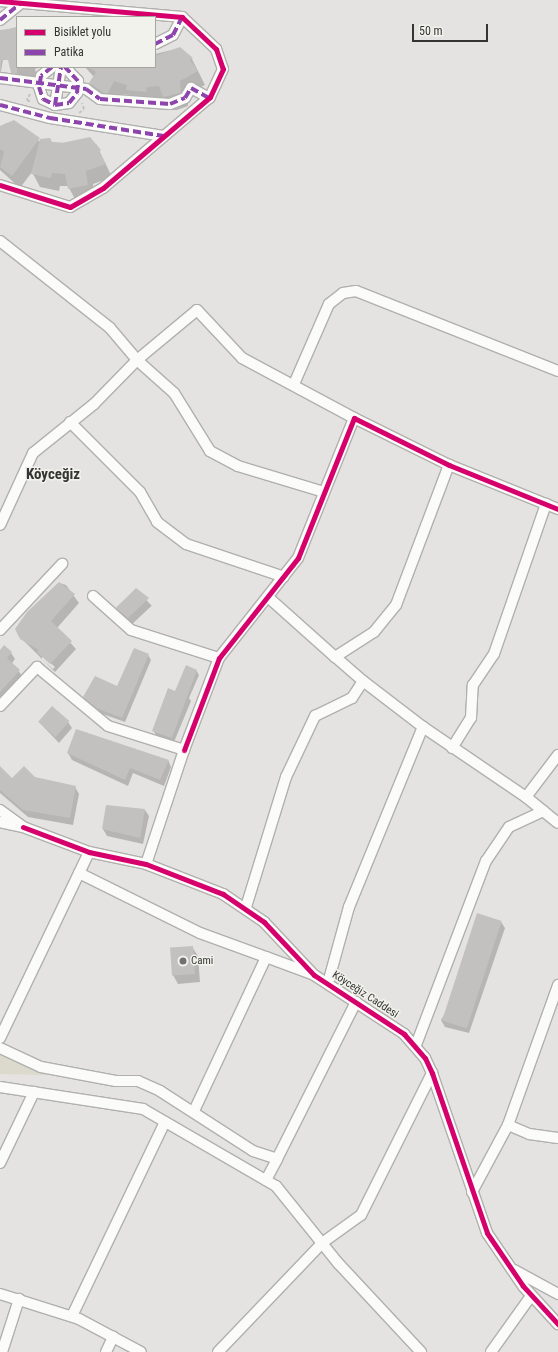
<!DOCTYPE html>
<meta charset="utf-8">
<style>
body{margin:0}
#map{position:relative;width:558px;height:1352px;overflow:hidden;background:#e4e3e1;font-family:"Roboto Condensed",sans-serif}
div>[style]{position:absolute}
[style*='--x']{left:calc(var(--x)*1px);top:calc(var(--y)*1px);width:calc(var(--w)*1px);rotate:calc(var(--a)*1deg)}
.green>*{inset:0;background:#dcdacc}
.shadow>*{inset:0;background:#0003;transform-origin:0 0}
.building>*{inset:0;background:#c2c1bf;transform-origin:0 0}
.path>*{height:2px;margin-top:-1px;transform-origin:0;background:repeating-linear-gradient(90deg,#c2c2c1 0 3px,transparent 0 5px)}
.roads{filter:drop-shadow(1px 0 #b0b0ae) drop-shadow(-1px 0 #b0b0ae) drop-shadow(0 1px #b0b0ae) drop-shadow(0 -1px #b0b0ae)}
.minor>*{height:10px;margin:-5px;padding:0 5px;transform-origin:5px;border-radius:5px;background:#fbfbfa}
.quiet>*{height:4px;margin-top:-2px;transform-origin:0;background:repeating-linear-gradient(90deg,#8e44ad 0 8px,transparent 0 12px)}
.cycleway>*{height:5px;margin:-2.5px;padding:0 2.5px;transform-origin:2.5px;border-radius:2.5px;background:#d6006c}
.dots>*{width:11px;height:11px;translate:-50% -50%;box-sizing:border-box;border:2px solid #f2f2ed;border-radius:50%}
span{translate:-50% -50%;white-space:nowrap;text-align:center;line-height:1.15;-webkit-text-stroke:3px #f2f2ed;paint-order:stroke}
.poi-label{font-size:11px;color:#343432}
.left{translate:0 -50%;text-align:left}
.street-label{font-size:11px;color:#343432}
.district-label{font-size:15px;color:#343432;font-weight:700}
.legend{position:absolute;left:16px;top:16px;width:140px;height:52px;box-sizing:border-box;background:#f2f2ed;border:1px solid #a6a6a2;margin:0;padding:5px 7px;list-style:none;font-size:12px;color:#343432}
.legend li{display:flex;align-items:center;gap:8px;height:20px}
.legend b{width:20px;border:1px solid #a6a6a2}
.scale{position:absolute;left:412px;top:24px;width:76px;height:18px;box-sizing:border-box;border:2px solid #343432;border-top:0;padding-left:5px;font-size:12px;line-height:14px;white-space:nowrap;color:#343432;-webkit-text-stroke:3px #f2f2ed;paint-order:stroke}
</style>
<div id="map">
<div class="green">
<div style="clip-path:polygon(0 1052px,48px 1075px,0 1074px)"></div>
</div>
<div class="shadow">
<div style="clip-path:polygon(17px 27px,17px 67px,41px 67px,35px 69px,39px 83px,20px 86px,5px 47px,0 78px,1px 31px)"></div>
<div style="clip-path:polygon(180px 48px,192px 59px,205px 85px,187px 94px,188px 106px,177px 110px,171px 110px,165px 99px,122px 94px,115px 106px,98px 97px,90px 83px,94px 77px,85px 67px,155px 67px,155px 54px)"></div>
<div style="clip-path:polygon(6px 123px,41px 142px,96px 144px,112px 177px,93px 184px,95px 198px,76px 201px,68px 186px,60px 186px,59px 191px,40px 187px,32px 172px,20px 188px,0 170px,0 128px)"></div>
<div style="clip-path:polygon(evenodd,59px 583px,66px 585px,79px 603px,57px 628px,76px 649px,55px 672px,21px 638px,59px 583px,42px 656px,55px 667px,53px 669px,42px 659px,42px 656px)"></div>
<div style="left:136px;top:589px;width:23px;height:27px;rotate:47deg"></div>
<div style="clip-path:polygon(0 652px,11px 653px,15px 659px,12px 663px,23px 677px,0 704px)"></div>
<div style="clip-path:polygon(148px 655px,151px 660px,125px 722px,100px 713px,87px 702px,84px 697px,118px 687px)"></div>
<div style="clip-path:polygon(196px 670px,199px 675px,189px 698px,191px 701px,174px 742px,156px 735px,153px 730px,176px 692px)"></div>
<div style="clip-path:polygon(39px 722px,68px 722px,72px 728px,59px 743px)"></div>
<div style="clip-path:polygon(68px 753px,168px 760px,171px 767px,164px 786px,133px 773px,128px 786px,72px 760px)"></div>
<div style="clip-path:polygon(0 768px,12px 779px,34px 778px,75px 787px,79px 794px,73px 825px,28px 817px,0 793px)"></div>
<div style="clip-path:polygon(145px 810px,149px 816px,143px 844px,107px 836px,103px 829px)"></div>
<div style="clip-path:polygon(501px 922px,505px 928px,469px 1033px,445px 1027px,441px 1020px)"></div>
<div style="clip-path:polygon(192px 947px,198px 956px,200px 982px,178px 984px,173px 975px)"></div>
</div>
<div class="building">
<div style="clip-path:polygon(17px 28px,17px 74px,11px 73px,8px 60px,0 60px,0 30px)"></div>
<div style="clip-path:polygon(180px 47px,193px 58px,190px 60px,198px 71px,180px 81px,181px 93px,163px 97px,159px 86px,147px 87px,146px 92px,126px 90px,127px 85px,114px 81px,108px 93px,104px 93px,89px 83px,96px 72px,89px 67px,155px 67px,155px 56px)"></div>
<div style="clip-path:polygon(14px 120px,40px 138px,12px 176px,0 167px,4px 152px,0 149px,0 126px)"></div>
<div style="clip-path:polygon(90px 137px,101px 150px,99px 152px,106px 164px,86px 171px,88px 185px,68px 189px,65px 174px,52px 173px,51px 178px,31px 174px,40px 139px,50px 138px,52px 142px,62px 143px)"></div>
<div style="clip-path:polygon(59px 582px,75px 594px,51px 621px,72px 641px,50px 664px,37px 652px,39px 650px,20px 639px,15px 629px,27px 612px)"></div>
<div style="clip-path:polygon(136px 588px,149px 598px,128px 618px,116px 608px)"></div>
<div style="clip-path:polygon(4px 645px,12px 652px,7px 658px,20px 670px,0 692px,0 650px)"></div>
<div style="clip-path:polygon(134px 648px,149px 654px,122px 718px,96px 708px,83px 697px,95px 676px,117px 686px)"></div>
<div style="clip-path:polygon(186px 665px,197px 670px,172px 738px,152px 731px,168px 688px,175px 691px)"></div>
<div style="left:52px;top:706px;width:23px;height:21px;rotate:41deg"></div>
<div style="clip-path:polygon(76px 729px,169px 760px,160px 780px,130px 768px,125px 780px,67px 753px)"></div>
<div style="clip-path:polygon(0 766px,12px 778px,24px 766px,35px 777px,76px 786px,70px 818px,23px 810px,0 790px)"></div>
<div style="clip-path:polygon(106px 805px,145px 809px,140px 838px,102px 829px)"></div>
<div style="left:477px;top:913px;width:26px;height:113px;rotate:18deg"></div>
<div style="left:193px;top:946px;width:28px;height:23px;rotate:86deg"></div>
</div>
<div class="path">
<div style="--x:30;--y:94;--w:7;--a:117"></div>
<div style="--x:27;--y:100;--w:4;--a:27"></div>
<div style="--x:79;--y:113;--w:6;--a:-39"></div>
<div style="--x:84;--y:109;--w:6;--a:-108"></div>
</div>
<div class="roads">
<div class="minor">
<div style="--x:0;--y:1;--w:183;--a:5"></div>
<div style="--x:182;--y:17;--w:47;--a:43.3"></div>
<div style="--x:216;--y:49;--w:21;--a:71"></div>
<div style="--x:223;--y:69;--w:31;--a:115"></div>
<div style="--x:210;--y:97;--w:140;--a:139.6"></div>
<div style="--x:103;--y:188;--w:38;--a:150"></div>
<div style="--x:70;--y:207;--w:73;--a:-162.6"></div>
<div style="--x:0;--y:20;--w:27;--a:-39"></div>
<div style="--x:155;--y:44;--w:20;--a:-27"></div>
<div style="--x:173;--y:35;--w:20;--a:-63"></div>
<div style="--x:52;--y:67;--w:14;--a:141"></div>
<div style="--x:41;--y:76;--w:11;--a:100"></div>
<div style="--x:39;--y:87;--w:13;--a:72"></div>
<div style="--x:43;--y:99;--w:13;--a:27"></div>
<div style="--x:55;--y:105;--w:14;--a:-8"></div>
<div style="--x:69;--y:103;--w:13;--a:-51"></div>
<div style="--x:77;--y:93;--w:12;--a:-85"></div>
<div style="--x:78;--y:81;--w:19;--a:-133"></div>
<div style="--x:0;--y:78;--w:87;--a:7.3"></div>
<div style="--x:86;--y:89;--w:17;--a:36"></div>
<div style="--x:100;--y:99;--w:70;--a:4.1"></div>
<div style="--x:170;--y:104;--w:16;--a:-22"></div>
<div style="--x:185;--y:98;--w:12;--a:-59"></div>
<div style="--x:191;--y:88;--w:21;--a:29"></div>
<div style="--x:0;--y:105;--w:52;--a:14.6"></div>
<div style="--x:50;--y:118;--w:115;--a:9"></div>
<div style="--x:55;--y:105;--w:38;--a:-81"></div>
<div style="--x:0;--y:241;--w:140;--a:38.3"></div>
<div style="--x:110;--y:328;--w:42;--a:49.8"></div>
<div style="--x:137;--y:360;--w:62;--a:134.3"></div>
<div style="--x:94;--y:404;--w:78;--a:141.2"></div>
<div style="--x:33;--y:453;--w:79;--a:114.6"></div>
<div style="--x:294;--y:384;--w:87;--a:-66.4"></div>
<div style="--x:329;--y:304;--w:18;--a:-38"></div>
<div style="--x:343;--y:293;--w:13;--a:-9"></div>
<div style="--x:356;--y:291;--w:217;--a:21.6"></div>
<div style="--x:70;--y:422;--w:99;--a:45"></div>
<div style="--x:140;--y:492;--w:34;--a:60"></div>
<div style="--x:157;--y:522;--w:36;--a:37"></div>
<div style="--x:186;--y:544;--w:103;--a:18.6"></div>
<div style="--x:324;--y:492;--w:90;--a:-163.2"></div>
<div style="--x:238;--y:466;--w:32;--a:-152"></div>
<div style="--x:210;--y:451;--w:68;--a:-121.8"></div>
<div style="--x:174;--y:393;--w:50;--a:-138.3"></div>
<div style="--x:137;--y:360;--w:78;--a:-39.8"></div>
<div style="--x:197;--y:310;--w:66;--a:46.8"></div>
<div style="--x:242;--y:358;--w:127;--a:28.2"></div>
<div style="--x:93;--y:596;--w:51;--a:41.8"></div>
<div style="--x:131;--y:630;--w:92;--a:17.7"></div>
<div style="--x:269;--y:598;--w:89;--a:41.8"></div>
<div style="--x:335;--y:657;--w:46;--a:-32.7"></div>
<div style="--x:374;--y:632;--w:35;--a:-51"></div>
<div style="--x:396;--y:605;--w:150;--a:-69.3"></div>
<div style="--x:0;--y:630;--w:91;--a:-46.8"></div>
<div style="--x:0;--y:706;--w:54;--a:-46.5"></div>
<div style="--x:37;--y:667;--w:92;--a:39.7"></div>
<div style="--x:108;--y:726;--w:80;--a:17.5"></div>
<div style="--x:184;--y:750;--w:120;--a:108.4"></div>
<div style="--x:423;--y:727;--w:125;--a:34.2"></div>
<div style="--x:526;--y:797;--w:53;--a:-52.7"></div>
<div style="--x:452;--y:748;--w:36;--a:-58"></div>
<div style="--x:471;--y:718;--w:33;--a:-87"></div>
<div style="--x:473;--y:685;--w:37;--a:-56"></div>
<div style="--x:494;--y:654;--w:159;--a:-70.9"></div>
<div style="--x:184;--y:750;--w:98;--a:-69.2"></div>
<div style="--x:219;--y:658;--w:127;--a:-51.7"></div>
<div style="--x:298;--y:558;--w:151;--a:-68.2"></div>
<div style="--x:354;--y:418;--w:106;--a:26.3"></div>
<div style="--x:449;--y:465;--w:118;--a:22"></div>
<div style="--x:526;--y:797;--w:41;--a:39.1"></div>
<div style="--x:0;--y:810;--w:29;--a:36"></div>
<div style="--x:23;--y:827;--w:24;--a:-168"></div>
<div style="--x:23;--y:827;--w:71;--a:20.7"></div>
<div style="--x:89;--y:852;--w:58;--a:11.9"></div>
<div style="--x:146;--y:864;--w:83;--a:21.3"></div>
<div style="--x:223;--y:894;--w:50;--a:34.3"></div>
<div style="--x:264;--y:922;--w:73;--a:46.7"></div>
<div style="--x:314;--y:975;--w:108;--a:33.2"></div>
<div style="--x:404;--y:1034;--w:32;--a:49"></div>
<div style="--x:425;--y:1058;--w:17;--a:65"></div>
<div style="--x:432;--y:1073;--w:169;--a:71"></div>
<div style="--x:487;--y:1233;--w:64;--a:55.8"></div>
<div style="--x:523;--y:1286;--w:52;--a:47.4"></div>
<div style="--x:79;--y:873;--w:135;--a:26.4"></div>
<div style="--x:200;--y:933;--w:70;--a:20"></div>
<div style="--x:246;--y:907;--w:136;--a:-72.9"></div>
<div style="--x:286;--y:777;--w:68;--a:-64.6"></div>
<div style="--x:315;--y:716;--w:41;--a:-25.9"></div>
<div style="--x:352;--y:698;--w:20;--a:-57"></div>
<div style="--x:363;--y:681;--w:37;--a:-139"></div>
<div style="--x:328;--y:983;--w:79;--a:-74.6"></div>
<div style="--x:349;--y:907;--w:195;--a:-67.7"></div>
<div style="--x:423;--y:727;--w:76;--a:-142.5"></div>
<div style="--x:0;--y:1038;--w:206;--a:-64.4"></div>
<div style="--x:416;--y:1045;--w:197;--a:-69.2"></div>
<div style="--x:486;--y:861;--w:41;--a:-55.9"></div>
<div style="--x:509;--y:827;--w:38;--a:-25"></div>
<div style="--x:0;--y:1048;--w:45;--a:24.9"></div>
<div style="--x:41;--y:1067;--w:76;--a:10.6"></div>
<div style="--x:116;--y:1081;--w:22;--a:0"></div>
<div style="--x:138;--y:1081;--w:24;--a:24"></div>
<div style="--x:160;--y:1091;--w:111;--a:32.8"></div>
<div style="--x:253;--y:1151;--w:25;--a:18"></div>
<div style="--x:277;--y:1159;--w:176;--a:-63.3"></div>
<div style="--x:0;--y:1087;--w:145;--a:8.7"></div>
<div style="--x:143;--y:1109;--w:154;--a:30.1"></div>
<div style="--x:276;--y:1186;--w:99;--a:51.2"></div>
<div style="--x:338;--y:1263;--w:122;--a:47"></div>
<div style="--x:194;--y:1111;--w:170;--a:-64.9"></div>
<div style="--x:266;--y:957;--w:49;--a:20.3"></div>
<div style="--x:508;--y:1125;--w:23;--a:23"></div>
<div style="--x:529;--y:1134;--w:29;--a:8"></div>
<div style="--x:0;--y:1163;--w:79;--a:-64.4"></div>
<div style="--x:266;--y:1180;--w:24;--a:-62"></div>
<div style="--x:472;--y:1192;--w:76;--a:-61.8"></div>
<div style="--x:508;--y:1125;--w:149;--a:-70.3"></div>
<div style="--x:514;--y:1270;--w:50;--a:28.6"></div>
<div style="--x:0;--y:1294;--w:83;--a:17.6"></div>
<div style="--x:79;--y:1319;--w:70;--a:28"></div>
<div style="--x:72;--y:1316;--w:215;--a:-64.4"></div>
<div style="--x:2;--y:1352;--w:56;--a:-72.2"></div>
<div style="--x:106;--y:1352;--w:17;--a:-65"></div>
<div style="--x:218;--y:1352;--w:151;--a:-46.3"></div>
<div style="--x:322;--y:1243;--w:48;--a:-35.7"></div>
<div style="--x:361;--y:1215;--w:159;--a:-63.4"></div>
<div style="--x:491;--y:1352;--w:69;--a:-54.5"></div>
</div>
</div>
<div class="quiet">
<div style="--x:0;--y:20;--w:27;--a:-39"></div>
<div style="--x:155;--y:44;--w:20;--a:-27"></div>
<div style="--x:173;--y:35;--w:20;--a:-63"></div>
<div style="--x:52;--y:67;--w:14;--a:141"></div>
<div style="--x:41;--y:76;--w:11;--a:100"></div>
<div style="--x:39;--y:87;--w:13;--a:72"></div>
<div style="--x:43;--y:99;--w:13;--a:27"></div>
<div style="--x:55;--y:105;--w:14;--a:-8"></div>
<div style="--x:69;--y:103;--w:13;--a:-51"></div>
<div style="--x:77;--y:93;--w:12;--a:-85"></div>
<div style="--x:78;--y:81;--w:19;--a:-133"></div>
<div style="--x:0;--y:78;--w:87;--a:7.3"></div>
<div style="--x:86;--y:89;--w:17;--a:36"></div>
<div style="--x:100;--y:99;--w:70;--a:4.1"></div>
<div style="--x:170;--y:104;--w:16;--a:-22"></div>
<div style="--x:185;--y:98;--w:12;--a:-59"></div>
<div style="--x:191;--y:88;--w:21;--a:29"></div>
<div style="--x:0;--y:105;--w:52;--a:14.6"></div>
<div style="--x:50;--y:118;--w:115;--a:9"></div>
<div style="--x:55;--y:105;--w:38;--a:-81"></div>
</div>
<div class="cycleway">
<div style="--x:0;--y:1;--w:183;--a:5"></div>
<div style="--x:182;--y:17;--w:47;--a:43.3"></div>
<div style="--x:216;--y:49;--w:21;--a:71"></div>
<div style="--x:223;--y:69;--w:31;--a:115"></div>
<div style="--x:210;--y:97;--w:140;--a:139.6"></div>
<div style="--x:103;--y:188;--w:38;--a:150"></div>
<div style="--x:70;--y:207;--w:73;--a:-162.6"></div>
<div style="--x:184;--y:750;--w:98;--a:-69.2"></div>
<div style="--x:219;--y:658;--w:127;--a:-51.7"></div>
<div style="--x:298;--y:558;--w:151;--a:-68.2"></div>
<div style="--x:354;--y:418;--w:106;--a:26.3"></div>
<div style="--x:449;--y:465;--w:118;--a:22"></div>
<div style="--x:23;--y:827;--w:71;--a:20.7"></div>
<div style="--x:89;--y:852;--w:58;--a:11.9"></div>
<div style="--x:146;--y:864;--w:83;--a:21.3"></div>
<div style="--x:223;--y:894;--w:50;--a:34.3"></div>
<div style="--x:264;--y:922;--w:73;--a:46.7"></div>
<div style="--x:314;--y:975;--w:108;--a:33.2"></div>
<div style="--x:404;--y:1034;--w:32;--a:49"></div>
<div style="--x:425;--y:1058;--w:17;--a:65"></div>
<div style="--x:432;--y:1073;--w:169;--a:71"></div>
<div style="--x:487;--y:1233;--w:64;--a:55.8"></div>
<div style="--x:523;--y:1286;--w:52;--a:47.4"></div>
</div>
<div class="dots">
<div style="left:183px;top:961px;background:#72716f"></div>
</div>
<div class="poi-label">
<span class="left" style="left:191px;top:961px">Cami</span>
</div>
<div class="street-label">
<span style="left:365px;top:995px;rotate:33deg">Köyceğiz Caddesi</span>
</div>
<div class="district-label">
<span style="left:53px;top:475px">Köyceğiz</span>
</div>
<ul class="legend">
<li><b style="height:5px;background:#d6006c"></b>Bisiklet yolu</li>
<li><b style="height:5px;background:#8e44ad"></b>Patika</li>
</ul>
<div class="scale">50 m</div>
</div>
